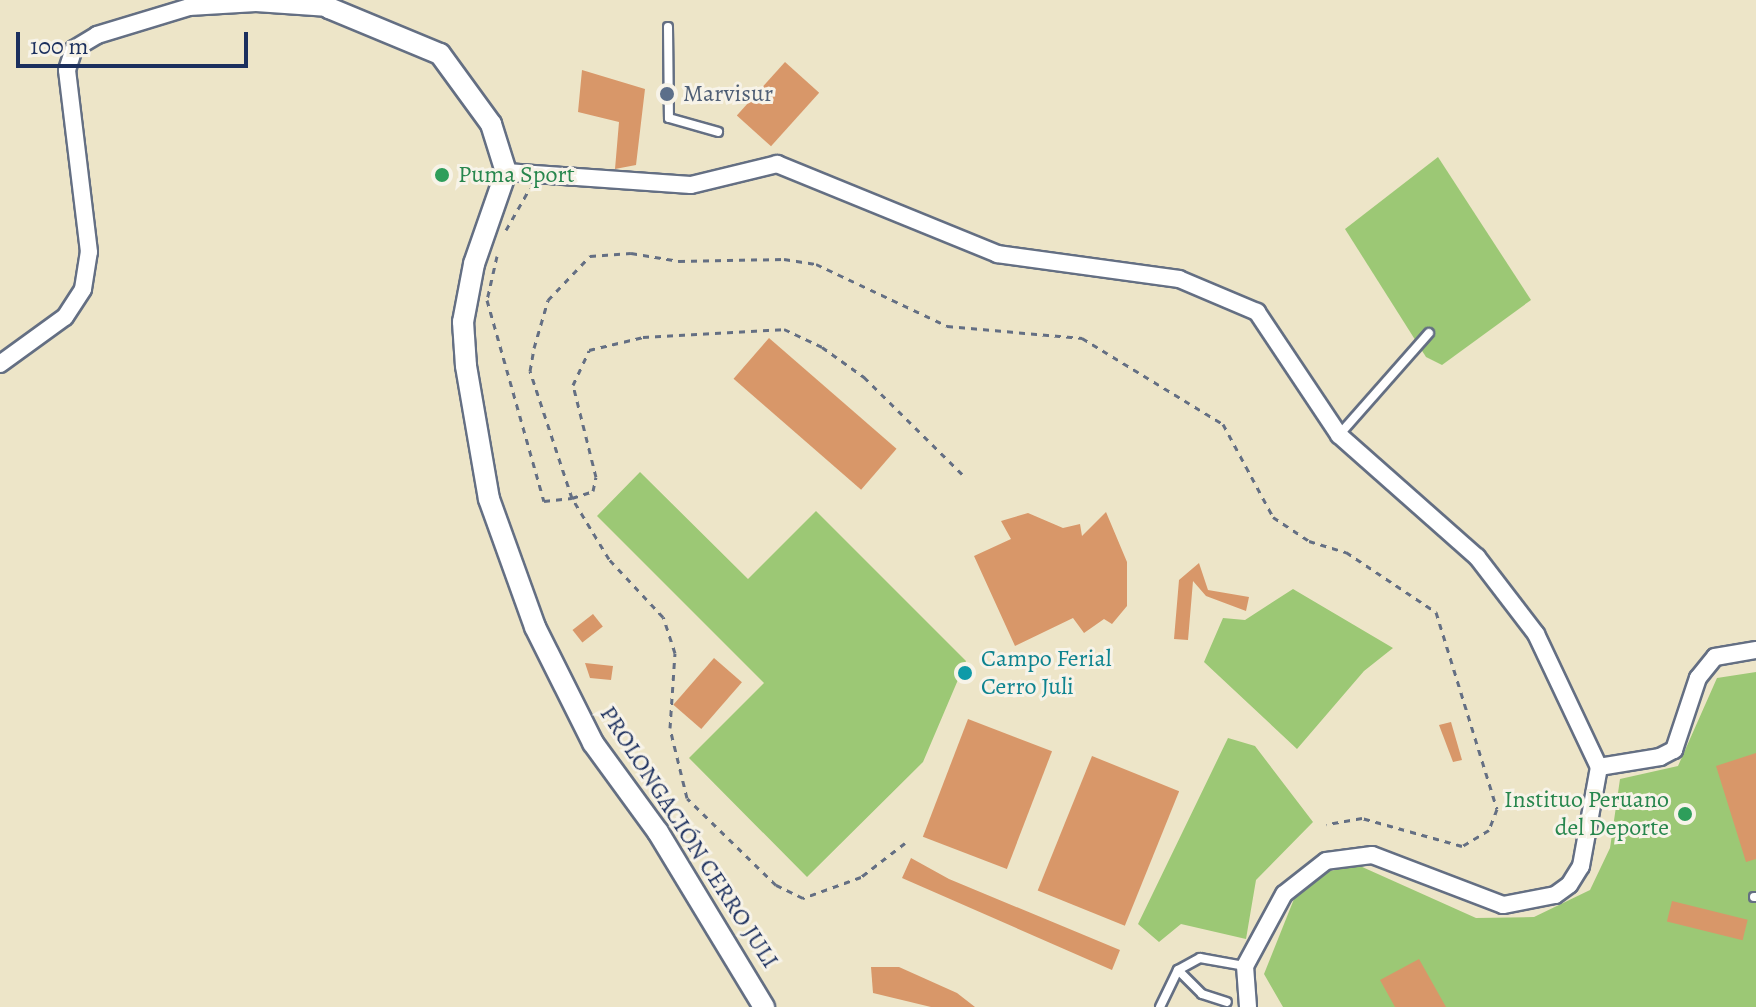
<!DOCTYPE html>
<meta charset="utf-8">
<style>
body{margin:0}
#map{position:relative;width:1756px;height:1007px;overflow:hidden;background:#ede5c8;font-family:Alegreya,serif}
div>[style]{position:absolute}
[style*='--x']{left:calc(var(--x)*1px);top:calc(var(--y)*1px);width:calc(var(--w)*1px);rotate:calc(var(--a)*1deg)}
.green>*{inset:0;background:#9cc875}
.building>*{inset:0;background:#d89769;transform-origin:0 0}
.path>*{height:3px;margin-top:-1.5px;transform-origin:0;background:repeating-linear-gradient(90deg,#646f83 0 6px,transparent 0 12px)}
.roads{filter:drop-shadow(2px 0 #646f83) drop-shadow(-2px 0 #646f83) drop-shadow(0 2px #646f83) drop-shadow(0 -2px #646f83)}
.service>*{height:8px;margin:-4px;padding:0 4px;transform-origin:4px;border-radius:4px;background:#fff}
.minor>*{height:16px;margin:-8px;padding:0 8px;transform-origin:8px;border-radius:8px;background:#fff}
.tertiary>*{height:20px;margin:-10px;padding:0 10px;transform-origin:10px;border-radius:10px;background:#fff}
.dots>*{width:22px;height:22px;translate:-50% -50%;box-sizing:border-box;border:4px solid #f7f3e8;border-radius:50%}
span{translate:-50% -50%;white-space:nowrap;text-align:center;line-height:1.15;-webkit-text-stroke:6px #f7f3e8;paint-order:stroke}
.service-label{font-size:24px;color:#4e5e75}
.left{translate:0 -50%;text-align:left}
.leisure-label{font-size:24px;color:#27864d}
.right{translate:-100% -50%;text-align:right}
.culture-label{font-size:24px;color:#0d838f}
.street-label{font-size:24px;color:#1b2f5e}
.scale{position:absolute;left:16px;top:32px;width:232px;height:36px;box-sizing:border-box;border:4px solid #1b2f5e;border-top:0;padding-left:10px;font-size:24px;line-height:28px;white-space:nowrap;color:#1b2f5e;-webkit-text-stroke:6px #f7f3e8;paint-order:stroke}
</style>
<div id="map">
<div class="green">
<div style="clip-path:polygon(1438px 157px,1531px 300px,1442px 365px,1426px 357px,1345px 229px)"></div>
<div style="clip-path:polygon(640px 472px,748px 579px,816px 511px,966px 661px,923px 762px,807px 877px,689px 758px,764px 683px,597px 516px)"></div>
<div style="clip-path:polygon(1293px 589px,1393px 648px,1364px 671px,1297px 749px,1204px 662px,1223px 618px,1245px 620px)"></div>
<div style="clip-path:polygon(1756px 672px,1756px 1007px,1283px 1007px,1264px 974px,1296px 894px,1323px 872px,1360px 866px,1476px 918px,1534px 917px,1590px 890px,1610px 848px,1620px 779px,1678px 766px,1717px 678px)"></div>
<div style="clip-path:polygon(1228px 738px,1255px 746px,1313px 822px,1256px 880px,1246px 939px,1181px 924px,1159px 942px,1138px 924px)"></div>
</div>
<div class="building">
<div style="left:785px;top:62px;width:46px;height:72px;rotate:42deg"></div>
<div style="clip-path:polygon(582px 70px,645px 89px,636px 165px,615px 169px,619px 122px,578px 112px)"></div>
<div style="left:769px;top:338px;width:169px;height:54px;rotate:41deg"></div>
<div style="clip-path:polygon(1106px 512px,1127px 562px,1127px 606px,1112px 624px,1104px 619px,1084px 633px,1073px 618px,1015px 646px,974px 556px,1011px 539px,1001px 521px,1028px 513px,1063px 528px,1080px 524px,1082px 536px)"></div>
<div style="clip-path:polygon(1199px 563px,1208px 590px,1249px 597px,1246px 611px,1206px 596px,1193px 581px,1188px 640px,1174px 639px,1179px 580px)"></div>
<div style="left:593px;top:614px;width:16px;height:26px;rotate:52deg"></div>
<div style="left:714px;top:658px;width:37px;height:62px;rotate:41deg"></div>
<div style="clip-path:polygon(585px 663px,613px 666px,611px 680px,590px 678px)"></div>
<div style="left:968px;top:719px;width:90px;height:126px;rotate:21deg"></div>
<div style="clip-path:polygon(1451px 722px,1462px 760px,1453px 762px,1439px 725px)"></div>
<div style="clip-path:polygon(1756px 753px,1756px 859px,1746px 862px,1716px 766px)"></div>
<div style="left:1092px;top:756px;width:94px;height:145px;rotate:22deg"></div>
<div style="clip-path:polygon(911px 858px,949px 879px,1120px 950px,1112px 970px,902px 878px)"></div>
<div style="left:1672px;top:901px;width:78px;height:21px;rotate:14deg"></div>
<div style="clip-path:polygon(1419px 959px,1446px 1007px,1395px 1007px,1380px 980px)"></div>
<div style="clip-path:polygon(871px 967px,899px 967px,957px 993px,975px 1007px,931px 1007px,873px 993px)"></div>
</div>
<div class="path">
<div style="--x:506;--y:230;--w:48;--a:-60.3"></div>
<div style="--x:497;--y:256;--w:45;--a:102.8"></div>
<div style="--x:487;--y:300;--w:209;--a:74.2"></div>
<div style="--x:544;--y:501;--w:28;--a:-6"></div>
<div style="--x:572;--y:498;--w:134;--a:-108.3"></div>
<div style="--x:530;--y:371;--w:23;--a:-80"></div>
<div style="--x:534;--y:348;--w:50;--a:-73.7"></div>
<div style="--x:548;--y:300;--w:61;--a:-46.3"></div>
<div style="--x:590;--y:256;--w:41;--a:-4.2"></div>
<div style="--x:631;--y:253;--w:49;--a:9.5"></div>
<div style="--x:679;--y:261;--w:105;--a:-1.1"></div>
<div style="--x:784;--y:259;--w:32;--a:9"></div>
<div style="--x:816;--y:264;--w:145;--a:25.3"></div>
<div style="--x:947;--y:326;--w:136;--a:5.1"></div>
<div style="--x:1082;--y:338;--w:165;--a:31.4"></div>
<div style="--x:1223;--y:424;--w:106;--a:61.7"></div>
<div style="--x:1273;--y:517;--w:43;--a:33.7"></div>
<div style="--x:1309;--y:541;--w:39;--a:17"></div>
<div style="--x:1346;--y:552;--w:108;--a:33.7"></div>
<div style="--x:1436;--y:612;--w:206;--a:72.8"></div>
<div style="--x:1497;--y:809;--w:22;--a:111"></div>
<div style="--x:1489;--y:830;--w:31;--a:149"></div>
<div style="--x:1462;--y:846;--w:104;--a:-164.4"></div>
<div style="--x:1362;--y:818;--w:36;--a:170"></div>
<div style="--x:905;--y:843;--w:56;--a:142.3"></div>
<div style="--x:861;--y:877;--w:62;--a:160.1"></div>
<div style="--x:803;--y:898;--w:30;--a:-154"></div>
<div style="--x:776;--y:885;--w:124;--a:-135.7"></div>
<div style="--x:687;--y:798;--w:72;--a:-103.7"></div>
<div style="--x:670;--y:728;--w:75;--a:-86.2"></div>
<div style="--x:675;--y:653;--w:38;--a:-108"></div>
<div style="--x:663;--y:617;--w:79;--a:-133"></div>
<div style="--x:609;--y:559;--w:71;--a:-121.2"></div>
<div style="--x:572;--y:498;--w:22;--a:-18"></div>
<div style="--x:593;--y:491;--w:14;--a:-78"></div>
<div style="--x:596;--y:477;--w:95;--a:-104"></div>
<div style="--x:573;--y:385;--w:38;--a:-65"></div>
<div style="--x:589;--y:350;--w:56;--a:-13.5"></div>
<div style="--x:643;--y:337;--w:141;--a:-3.2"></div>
<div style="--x:784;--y:329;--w:42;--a:25.3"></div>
<div style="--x:822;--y:347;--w:52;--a:35.5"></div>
<div style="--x:864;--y:377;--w:142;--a:44.7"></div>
</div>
<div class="roads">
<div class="service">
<div style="--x:668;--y:27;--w:91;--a:89.4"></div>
<div style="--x:669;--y:118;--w:51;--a:15.9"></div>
<div style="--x:1339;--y:435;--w:136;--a:-48.6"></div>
<div style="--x:1754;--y:897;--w:2;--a:0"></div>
<div style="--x:1178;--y:970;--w:34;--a:45"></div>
<div style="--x:1202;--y:994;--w:26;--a:18"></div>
<div style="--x:1160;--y:1007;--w:41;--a:-64.1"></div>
<div style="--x:1178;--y:970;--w:25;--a:-29"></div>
<div style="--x:1200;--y:958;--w:46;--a:10.1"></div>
</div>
<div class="minor">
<div style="--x:506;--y:172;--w:185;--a:4"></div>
<div style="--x:691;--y:185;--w:89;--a:-13.7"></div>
<div style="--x:777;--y:164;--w:238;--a:22.2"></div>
<div style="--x:997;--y:254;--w:184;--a:7.8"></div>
<div style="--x:1179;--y:279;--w:85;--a:22.9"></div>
<div style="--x:1257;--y:312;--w:148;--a:56.3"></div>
<div style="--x:1339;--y:435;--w:184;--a:41.5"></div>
<div style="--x:1477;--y:557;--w:97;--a:52.5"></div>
<div style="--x:1536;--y:634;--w:147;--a:64.7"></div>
<div style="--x:1599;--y:767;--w:101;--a:100.3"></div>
<div style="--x:1581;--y:866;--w:22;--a:122"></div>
<div style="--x:1569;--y:885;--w:17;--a:144"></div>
<div style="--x:1555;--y:895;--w:53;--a:169.1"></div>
<div style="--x:1503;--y:905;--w:140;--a:-159.1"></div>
<div style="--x:1372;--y:855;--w:46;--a:172.6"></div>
<div style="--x:1326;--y:861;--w:53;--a:141.8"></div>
<div style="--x:1284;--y:894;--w:82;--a:118.4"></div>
<div style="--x:1245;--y:966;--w:41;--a:85.8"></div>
<div style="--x:0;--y:364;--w:80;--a:-35.9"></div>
<div style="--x:65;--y:317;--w:33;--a:-57"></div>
<div style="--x:83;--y:289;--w:37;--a:-81"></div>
<div style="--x:89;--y:252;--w:183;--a:-96.9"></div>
<div style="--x:67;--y:70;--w:22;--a:-72"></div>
<div style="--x:74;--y:49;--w:27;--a:-31"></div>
<div style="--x:97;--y:35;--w:96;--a:-16.9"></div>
<div style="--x:189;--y:7;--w:67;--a:-3.4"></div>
<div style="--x:256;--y:3;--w:73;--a:3.9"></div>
<div style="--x:1599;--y:767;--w:62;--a:-9.3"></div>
<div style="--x:1660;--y:757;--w:16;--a:-27"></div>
<div style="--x:1674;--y:750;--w:76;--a:-71.6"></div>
<div style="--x:1698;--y:678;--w:27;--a:-51"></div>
<div style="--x:1715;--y:657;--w:42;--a:-9.7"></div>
</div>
<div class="tertiary">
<div style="--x:322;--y:0;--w:11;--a:49"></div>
<div style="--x:329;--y:8;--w:120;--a:22.5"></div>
<div style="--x:440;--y:54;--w:87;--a:53.9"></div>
<div style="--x:491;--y:124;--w:50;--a:72.6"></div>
<div style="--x:506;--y:172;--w:97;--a:109.2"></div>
<div style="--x:474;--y:264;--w:59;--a:100.7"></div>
<div style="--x:463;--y:322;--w:44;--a:86.1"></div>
<div style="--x:466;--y:366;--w:135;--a:80.2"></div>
<div style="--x:489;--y:499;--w:136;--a:70.2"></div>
<div style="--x:535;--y:627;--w:130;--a:63.4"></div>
<div style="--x:593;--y:743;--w:110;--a:53.9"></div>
<div style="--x:658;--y:832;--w:205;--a:58.8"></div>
</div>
</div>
<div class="dots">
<div style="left:667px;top:94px;background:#5c6f8a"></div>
<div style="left:442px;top:175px;background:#2e9e5b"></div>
<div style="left:965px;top:673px;background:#0f9aa8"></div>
<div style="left:1685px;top:814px;background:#2e9e5b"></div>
</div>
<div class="service-label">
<span class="left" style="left:683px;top:94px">Marvisur</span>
</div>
<div class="leisure-label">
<span class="left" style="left:458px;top:175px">Puma Sport</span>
<span class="right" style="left:1669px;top:814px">Instituo Peruano<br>del Deporte</span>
</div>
<div class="culture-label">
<span class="left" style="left:981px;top:673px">Campo Ferial<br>Cerro Juli</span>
</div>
<div class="street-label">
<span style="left:689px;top:837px;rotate:57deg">PROLONGACIÓN CERRO JULI</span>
</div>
<div class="scale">100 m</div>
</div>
